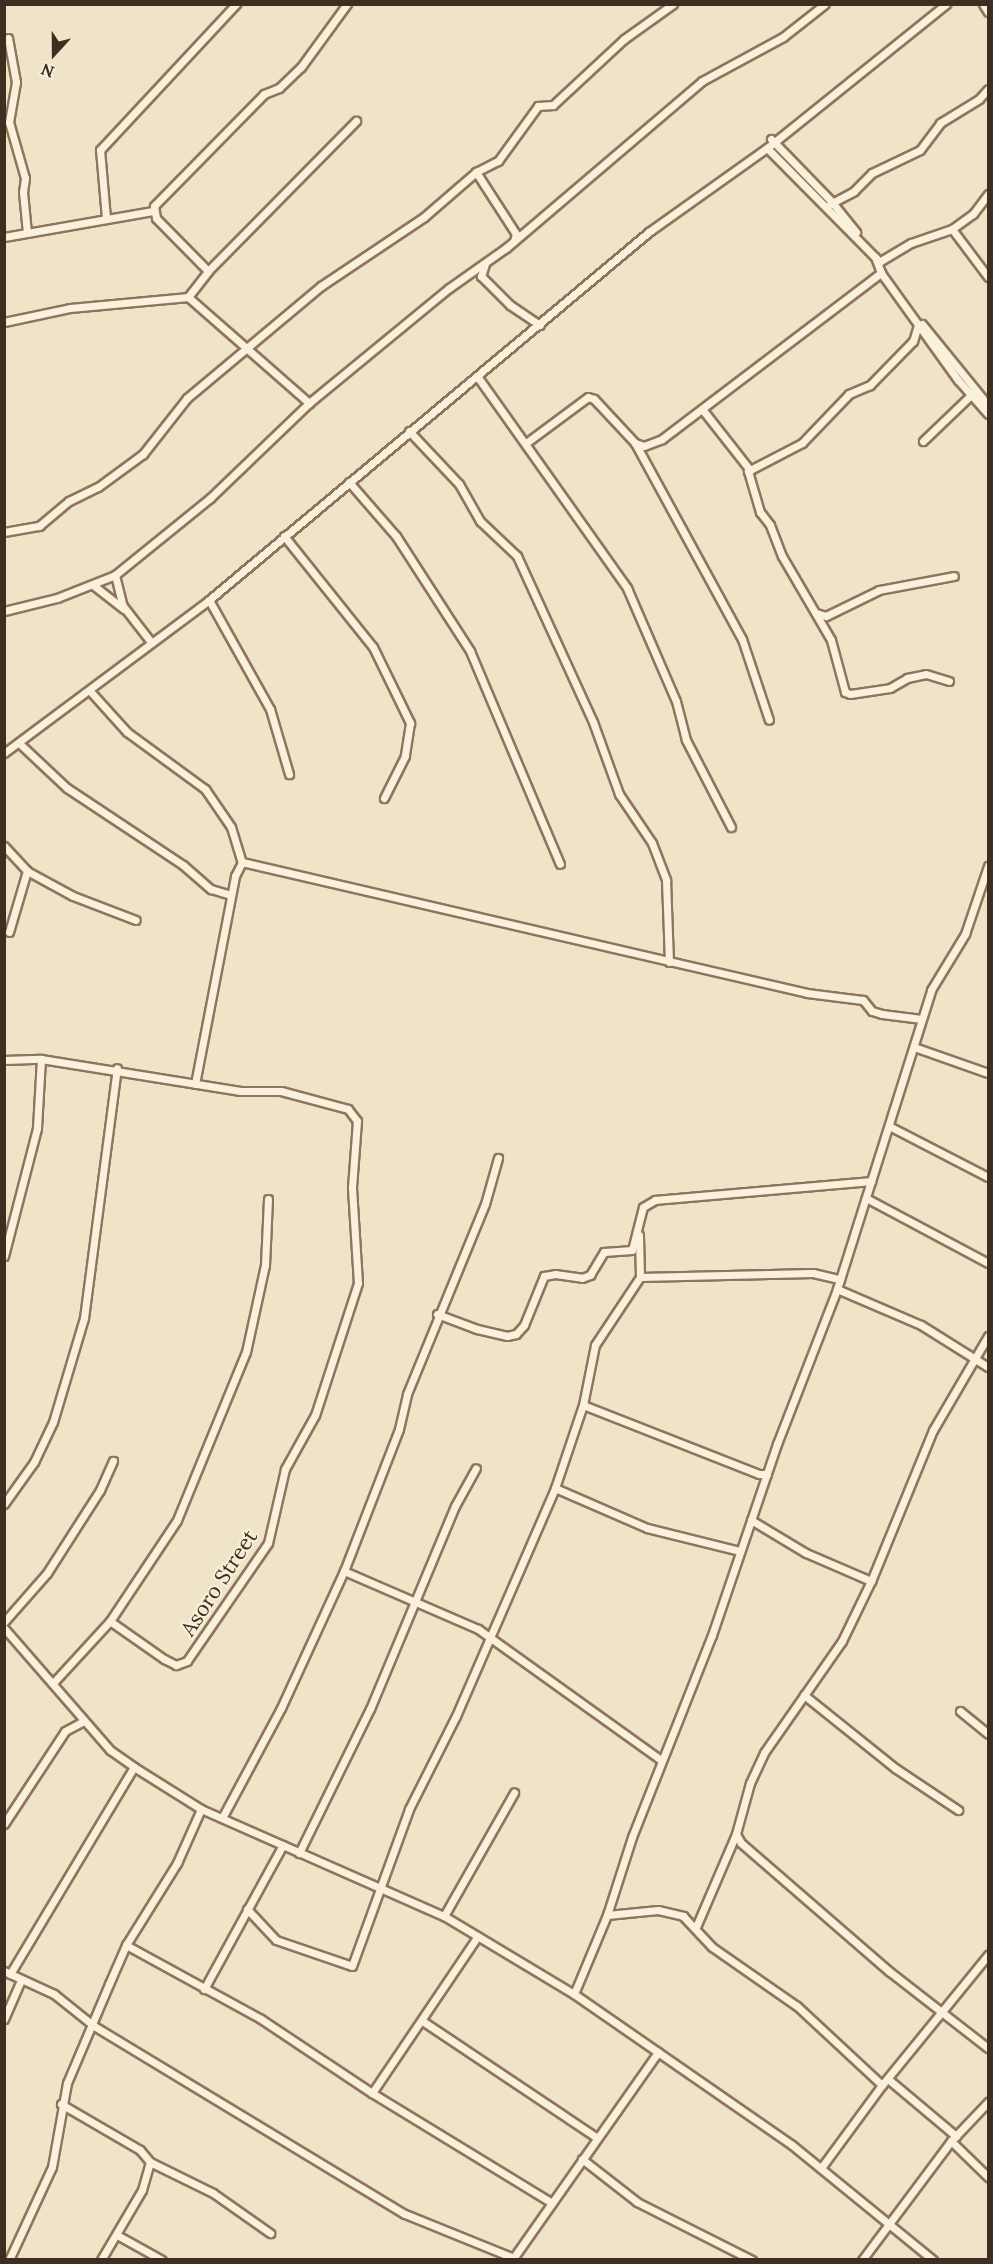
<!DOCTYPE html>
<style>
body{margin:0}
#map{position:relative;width:993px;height:2264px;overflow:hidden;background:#f0e4c8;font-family:Lora,serif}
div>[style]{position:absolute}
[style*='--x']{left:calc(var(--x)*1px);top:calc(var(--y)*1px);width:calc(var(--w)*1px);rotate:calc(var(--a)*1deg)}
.roads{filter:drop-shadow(2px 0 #8d765c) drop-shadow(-2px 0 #8d765c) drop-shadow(0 2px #8d765c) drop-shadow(0 -2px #8d765c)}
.street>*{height:7px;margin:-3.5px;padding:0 3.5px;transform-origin:3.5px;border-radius:3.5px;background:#faf1dc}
span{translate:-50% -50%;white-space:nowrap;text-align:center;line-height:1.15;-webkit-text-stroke:4.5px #f7eed8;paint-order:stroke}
.street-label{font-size:21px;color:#3d2e20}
.frame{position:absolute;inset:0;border:6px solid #3d2e20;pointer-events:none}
.north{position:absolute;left:24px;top:24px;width:60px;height:60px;-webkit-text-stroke:4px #f7eed8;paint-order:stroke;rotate:201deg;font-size:16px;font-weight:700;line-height:24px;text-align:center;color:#3d2e20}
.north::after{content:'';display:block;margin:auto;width:21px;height:27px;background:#3d2e20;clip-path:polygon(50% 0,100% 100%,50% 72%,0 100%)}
</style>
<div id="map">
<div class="roads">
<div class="street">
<div style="--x:983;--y:4;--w:9;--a:58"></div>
<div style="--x:8;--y:38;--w:45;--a:79.7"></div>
<div style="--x:16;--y:82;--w:41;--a:99.9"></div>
<div style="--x:9;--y:122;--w:58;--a:74.1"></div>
<div style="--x:25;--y:178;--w:14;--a:98"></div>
<div style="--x:23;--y:192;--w:41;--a:84.4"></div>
<div style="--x:771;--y:139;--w:86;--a:45.9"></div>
<div style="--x:831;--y:201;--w:40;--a:51"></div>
<div style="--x:767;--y:148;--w:153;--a:45.3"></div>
<div style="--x:875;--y:257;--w:17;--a:69"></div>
<div style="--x:881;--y:273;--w:132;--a:54.3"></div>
<div style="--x:958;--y:380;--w:45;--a:48.6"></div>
<div style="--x:476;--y:172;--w:74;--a:57.2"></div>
<div style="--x:516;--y:234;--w:7;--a:106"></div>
<div style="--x:830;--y:204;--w:27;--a:-28"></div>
<div style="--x:854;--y:191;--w:25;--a:-45"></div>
<div style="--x:872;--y:173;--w:53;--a:-25.6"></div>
<div style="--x:920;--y:150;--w:34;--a:-53"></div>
<div style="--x:940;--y:123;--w:46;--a:-31.6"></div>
<div style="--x:979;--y:99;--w:13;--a:-48"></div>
<div style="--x:106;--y:218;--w:68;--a:-95"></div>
<div style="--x:100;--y:150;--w:200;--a:-47"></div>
<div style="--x:952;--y:229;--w:60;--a:53.1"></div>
<div style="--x:4;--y:237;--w:151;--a:-9.9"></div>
<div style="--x:877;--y:259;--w:4;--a:56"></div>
<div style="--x:879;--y:262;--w:37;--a:-31"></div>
<div style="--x:911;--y:243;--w:43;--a:-18.9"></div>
<div style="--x:952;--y:229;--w:26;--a:-36"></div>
<div style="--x:973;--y:214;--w:25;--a:-53"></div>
<div style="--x:485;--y:264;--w:13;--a:108"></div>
<div style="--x:481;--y:276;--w:41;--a:45"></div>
<div style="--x:510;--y:305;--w:36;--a:34"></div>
<div style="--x:208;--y:271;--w:74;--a:-134.5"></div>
<div style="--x:156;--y:218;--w:12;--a:-99"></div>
<div style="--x:154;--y:206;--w:157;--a:-45.5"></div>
<div style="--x:264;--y:94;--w:16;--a:-22"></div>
<div style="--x:279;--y:88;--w:30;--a:-44"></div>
<div style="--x:301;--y:67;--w:78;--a:-53.9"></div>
<div style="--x:188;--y:297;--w:33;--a:-52"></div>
<div style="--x:208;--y:271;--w:211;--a:-45.4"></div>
<div style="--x:4;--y:322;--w:67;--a:-12"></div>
<div style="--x:70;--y:308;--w:119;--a:-5.3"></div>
<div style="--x:188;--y:297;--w:161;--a:41.2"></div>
<div style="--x:922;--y:324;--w:104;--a:50.8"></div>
<div style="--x:918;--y:325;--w:17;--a:107"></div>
<div style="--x:913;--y:341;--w:62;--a:134.3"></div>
<div style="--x:870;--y:385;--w:23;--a:157"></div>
<div style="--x:849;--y:394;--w:68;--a:133.8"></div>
<div style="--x:802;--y:443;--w:61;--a:152.6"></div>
<div style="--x:748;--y:471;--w:43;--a:73.7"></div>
<div style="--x:760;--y:512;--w:16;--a:52"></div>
<div style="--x:770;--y:525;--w:33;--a:69"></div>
<div style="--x:782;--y:556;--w:97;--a:59.7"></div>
<div style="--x:831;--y:640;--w:54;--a:74.9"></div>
<div style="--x:845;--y:692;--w:5;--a:22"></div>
<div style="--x:850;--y:694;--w:40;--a:-8.5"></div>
<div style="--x:890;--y:688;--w:20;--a:-30"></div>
<div style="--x:907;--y:678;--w:19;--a:-12"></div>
<div style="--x:926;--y:674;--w:24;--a:17"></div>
<div style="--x:477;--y:376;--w:260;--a:54.7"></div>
<div style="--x:627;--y:588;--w:123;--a:66.6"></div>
<div style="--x:676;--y:701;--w:40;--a:75.6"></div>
<div style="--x:686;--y:740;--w:98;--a:62.7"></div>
<div style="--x:702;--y:409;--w:78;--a:51.8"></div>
<div style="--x:409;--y:431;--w:73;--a:46.7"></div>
<div style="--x:459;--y:484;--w:43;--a:60.4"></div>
<div style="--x:480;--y:521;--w:51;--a:43.4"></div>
<div style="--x:517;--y:556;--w:183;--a:65.4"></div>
<div style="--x:593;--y:722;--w:77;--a:70.1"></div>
<div style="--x:619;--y:794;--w:59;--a:56"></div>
<div style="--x:652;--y:843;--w:40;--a:69"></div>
<div style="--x:666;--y:880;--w:82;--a:87.9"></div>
<div style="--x:923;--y:441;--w:69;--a:-43.8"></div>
<div style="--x:526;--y:443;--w:77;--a:-36.6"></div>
<div style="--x:588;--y:397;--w:6;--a:18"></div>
<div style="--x:594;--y:399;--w:60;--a:47"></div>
<div style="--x:635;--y:443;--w:223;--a:61.4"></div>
<div style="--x:742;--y:639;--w:85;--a:71.6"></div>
<div style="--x:635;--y:443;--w:9;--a:18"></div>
<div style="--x:644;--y:446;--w:19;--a:-21"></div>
<div style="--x:662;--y:439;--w:275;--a:-37.2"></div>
<div style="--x:349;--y:482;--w:72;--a:49"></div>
<div style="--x:396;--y:536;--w:137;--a:57.2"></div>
<div style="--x:470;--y:651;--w:231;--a:67.1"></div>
<div style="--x:4;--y:532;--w:36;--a:-10"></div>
<div style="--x:39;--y:526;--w:39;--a:-40"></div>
<div style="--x:69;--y:501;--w:32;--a:-26"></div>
<div style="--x:98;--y:487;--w:56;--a:-36.3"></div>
<div style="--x:143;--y:454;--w:71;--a:-51.8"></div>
<div style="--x:187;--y:398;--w:175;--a:-39.9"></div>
<div style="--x:321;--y:286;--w:124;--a:-33.8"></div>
<div style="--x:424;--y:217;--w:69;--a:-40.9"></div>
<div style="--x:476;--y:172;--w:25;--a:-27"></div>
<div style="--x:498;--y:161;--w:68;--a:-54"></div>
<div style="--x:538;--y:106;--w:15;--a:-4"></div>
<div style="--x:553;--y:105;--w:97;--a:-42.9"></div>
<div style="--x:624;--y:39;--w:60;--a:-35.5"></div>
<div style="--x:284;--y:536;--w:142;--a:51.3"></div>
<div style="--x:373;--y:647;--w:85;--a:64"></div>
<div style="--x:410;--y:723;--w:33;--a:99"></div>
<div style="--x:405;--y:756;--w:47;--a:116.6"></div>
<div style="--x:115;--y:575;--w:32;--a:76"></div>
<div style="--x:123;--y:606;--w:46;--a:52.1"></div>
<div style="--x:93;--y:585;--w:39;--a:38"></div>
<div style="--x:209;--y:600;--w:125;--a:60.8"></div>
<div style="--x:270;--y:709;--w:68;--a:73.7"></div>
<div style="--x:4;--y:611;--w:55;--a:-13.8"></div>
<div style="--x:57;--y:598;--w:62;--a:-21.6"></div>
<div style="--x:115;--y:575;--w:122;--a:-39"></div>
<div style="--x:210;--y:498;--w:137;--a:-43.8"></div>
<div style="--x:309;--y:403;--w:181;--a:-39.4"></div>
<div style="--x:449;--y:288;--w:70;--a:-35.1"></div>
<div style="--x:506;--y:248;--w:257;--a:-40.4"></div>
<div style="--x:702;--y:81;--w:92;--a:-28.5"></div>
<div style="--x:783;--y:37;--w:53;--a:-38.2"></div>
<div style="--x:816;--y:613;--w:10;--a:17"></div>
<div style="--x:826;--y:616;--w:59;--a:-26.1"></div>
<div style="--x:879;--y:590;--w:76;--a:-10.6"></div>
<div style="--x:90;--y:691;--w:55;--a:47.9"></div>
<div style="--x:127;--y:732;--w:97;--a:36.2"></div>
<div style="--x:205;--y:789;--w:46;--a:55.6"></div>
<div style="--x:231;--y:827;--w:37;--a:73"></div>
<div style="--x:242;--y:862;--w:580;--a:13.05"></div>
<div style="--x:807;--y:993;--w:56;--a:7.1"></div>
<div style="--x:863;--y:1000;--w:14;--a:51"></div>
<div style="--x:872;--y:1011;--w:10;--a:17"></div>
<div style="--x:882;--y:1014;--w:40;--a:7.1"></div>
<div style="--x:19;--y:743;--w:66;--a:43.2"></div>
<div style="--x:67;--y:788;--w:139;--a:33.6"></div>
<div style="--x:183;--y:865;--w:37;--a:41"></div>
<div style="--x:211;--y:889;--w:21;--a:17"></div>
<div style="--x:4;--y:753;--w:256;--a:-36.7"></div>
<div style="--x:209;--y:600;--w:575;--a:-39.92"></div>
<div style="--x:650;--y:231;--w:143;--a:-35.4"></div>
<div style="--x:767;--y:148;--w:230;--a:-38.8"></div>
<div style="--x:4;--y:846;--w:34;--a:47"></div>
<div style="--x:27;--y:871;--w:52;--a:28.5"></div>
<div style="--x:73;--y:896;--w:67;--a:20.9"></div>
<div style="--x:9;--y:932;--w:64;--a:-73.6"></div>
<div style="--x:914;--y:1047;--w:78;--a:19.4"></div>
<div style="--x:4;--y:1060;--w:37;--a:-2"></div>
<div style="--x:41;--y:1059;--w:202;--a:9.1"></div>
<div style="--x:240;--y:1091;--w:41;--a:0"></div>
<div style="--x:281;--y:1091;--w:69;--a:15"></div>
<div style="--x:348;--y:1109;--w:15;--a:53"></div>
<div style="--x:357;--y:1121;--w:67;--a:94.3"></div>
<div style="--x:352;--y:1188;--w:95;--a:86.4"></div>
<div style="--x:358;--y:1283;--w:139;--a:108"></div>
<div style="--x:315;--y:1415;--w:62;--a:119.1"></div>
<div style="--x:285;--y:1469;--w:76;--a:102.9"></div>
<div style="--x:268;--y:1543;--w:143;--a:124.5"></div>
<div style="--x:187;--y:1661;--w:12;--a:160"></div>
<div style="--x:176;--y:1665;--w:13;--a:-153"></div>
<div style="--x:164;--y:1659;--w:66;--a:-144.9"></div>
<div style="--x:195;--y:1084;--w:212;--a:-79.1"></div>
<div style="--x:235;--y:876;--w:16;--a:-63"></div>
<div style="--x:889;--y:1126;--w:111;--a:27.3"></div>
<div style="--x:866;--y:1198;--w:138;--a:28"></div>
<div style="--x:4;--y:1256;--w:132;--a:-75.5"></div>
<div style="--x:37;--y:1128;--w:69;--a:-86.7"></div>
<div style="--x:640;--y:1277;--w:173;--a:-1.3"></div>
<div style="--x:813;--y:1273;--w:28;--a:13"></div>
<div style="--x:837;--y:1289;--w:91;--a:23.2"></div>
<div style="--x:921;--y:1325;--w:79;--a:32.1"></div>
<div style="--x:437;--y:1314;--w:43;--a:20.6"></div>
<div style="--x:477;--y:1329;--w:31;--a:13"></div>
<div style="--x:507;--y:1336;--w:9;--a:-13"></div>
<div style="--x:516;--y:1334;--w:12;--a:-48"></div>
<div style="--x:524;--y:1325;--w:53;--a:-67.8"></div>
<div style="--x:544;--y:1276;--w:11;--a:-10"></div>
<div style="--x:555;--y:1274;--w:27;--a:8"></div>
<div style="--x:582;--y:1278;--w:9;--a:-21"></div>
<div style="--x:590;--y:1275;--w:27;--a:-59"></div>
<div style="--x:604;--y:1252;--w:28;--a:-4"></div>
<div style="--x:632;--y:1250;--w:44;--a:-75.7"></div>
<div style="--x:643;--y:1207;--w:14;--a:-30"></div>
<div style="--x:655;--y:1200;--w:217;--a:-5"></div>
<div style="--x:988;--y:1336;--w:109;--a:120.3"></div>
<div style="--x:933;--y:1430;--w:163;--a:112.3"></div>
<div style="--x:871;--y:1581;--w:67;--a:115.8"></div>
<div style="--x:842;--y:1641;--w:136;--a:124.9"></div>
<div style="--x:764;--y:1753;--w:33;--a:115"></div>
<div style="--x:750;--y:1783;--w:53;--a:105.4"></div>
<div style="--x:736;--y:1834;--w:10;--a:61"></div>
<div style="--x:741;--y:1843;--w:197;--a:40.9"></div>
<div style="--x:890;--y:1972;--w:124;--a:37.8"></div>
<div style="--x:583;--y:1405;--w:189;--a:21.4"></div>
<div style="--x:759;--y:1474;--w:8;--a:0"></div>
<div style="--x:555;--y:1488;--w:100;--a:23.5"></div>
<div style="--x:647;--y:1528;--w:96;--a:13.9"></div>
<div style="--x:4;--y:1504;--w:52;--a:-54.5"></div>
<div style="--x:34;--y:1462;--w:44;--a:-64.6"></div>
<div style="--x:53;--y:1422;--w:109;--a:-73.4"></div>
<div style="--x:84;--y:1318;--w:252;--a:-82.5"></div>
<div style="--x:751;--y:1520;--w:64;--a:31"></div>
<div style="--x:806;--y:1553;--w:71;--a:23.3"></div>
<div style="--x:344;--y:1571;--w:146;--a:23.4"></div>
<div style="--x:478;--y:1629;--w:225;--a:35.6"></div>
<div style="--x:4;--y:1622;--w:65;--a:-48.7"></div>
<div style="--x:47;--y:1573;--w:98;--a:-57.4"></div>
<div style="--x:100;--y:1490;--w:32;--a:-66"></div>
<div style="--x:4;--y:1628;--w:162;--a:49"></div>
<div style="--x:110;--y:1750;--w:29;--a:35"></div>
<div style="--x:134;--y:1767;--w:79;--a:32.1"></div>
<div style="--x:201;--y:1809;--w:266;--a:23.8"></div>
<div style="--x:444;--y:1916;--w:152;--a:31"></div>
<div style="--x:574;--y:1994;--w:265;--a:34.7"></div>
<div style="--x:792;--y:2145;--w:182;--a:39.2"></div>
<div style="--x:53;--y:1683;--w:84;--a:-47.4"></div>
<div style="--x:110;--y:1621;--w:121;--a:-56.4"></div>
<div style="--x:177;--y:1520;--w:182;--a:-67.7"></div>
<div style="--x:246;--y:1352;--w:89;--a:-77.7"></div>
<div style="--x:265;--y:1265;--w:66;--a:-87.4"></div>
<div style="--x:804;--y:1695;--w:117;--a:38.7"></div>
<div style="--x:895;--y:1768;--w:76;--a:33.7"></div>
<div style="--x:960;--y:1711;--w:36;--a:39"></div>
<div style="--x:222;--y:1818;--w:125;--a:-61.8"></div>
<div style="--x:281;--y:1708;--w:151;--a:-65.3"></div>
<div style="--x:344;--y:1571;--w:152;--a:-68.8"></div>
<div style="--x:399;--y:1429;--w:36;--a:-77"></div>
<div style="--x:407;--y:1394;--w:205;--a:-67.7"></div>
<div style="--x:485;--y:1204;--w:48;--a:-74.2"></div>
<div style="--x:4;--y:1824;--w:111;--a:-56.7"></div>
<div style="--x:65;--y:1731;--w:21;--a:-28"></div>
<div style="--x:299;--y:1853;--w:161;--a:-63.8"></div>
<div style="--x:370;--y:1709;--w:220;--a:-67.3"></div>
<div style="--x:455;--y:1506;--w:43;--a:-61.1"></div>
<div style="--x:247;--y:1909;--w:42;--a:46.9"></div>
<div style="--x:276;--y:1940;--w:80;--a:18.9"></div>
<div style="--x:352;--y:1966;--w:167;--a:-70"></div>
<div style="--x:409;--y:1809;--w:104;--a:-63.2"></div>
<div style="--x:456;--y:1716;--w:249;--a:-66.5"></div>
<div style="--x:555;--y:1488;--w:88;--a:-71.4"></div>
<div style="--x:583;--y:1405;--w:61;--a:-78.7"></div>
<div style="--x:595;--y:1345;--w:82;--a:-56.5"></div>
<div style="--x:640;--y:1277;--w:42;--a:-91.4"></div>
<div style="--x:607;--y:1915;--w:51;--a:-5.6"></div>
<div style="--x:658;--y:1910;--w:26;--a:13"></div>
<div style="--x:683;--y:1916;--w:42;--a:46.9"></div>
<div style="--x:712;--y:1947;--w:103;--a:34.8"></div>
<div style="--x:797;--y:2006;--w:116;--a:42.9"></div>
<div style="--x:444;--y:1916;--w:142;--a:-60.4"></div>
<div style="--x:696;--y:1927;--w:101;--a:-66.7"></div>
<div style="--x:126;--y:1945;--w:154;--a:28.7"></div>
<div style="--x:261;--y:2019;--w:133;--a:33.7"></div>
<div style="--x:372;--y:2093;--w:211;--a:31.4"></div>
<div style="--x:4;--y:1971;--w:55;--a:24.7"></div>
<div style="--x:54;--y:1994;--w:51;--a:38.7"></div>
<div style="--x:94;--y:2026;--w:363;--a:31.2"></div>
<div style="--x:405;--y:2214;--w:118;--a:22"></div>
<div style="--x:10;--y:1974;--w:241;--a:-59.1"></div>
<div style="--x:204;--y:1989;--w:164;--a:-61.3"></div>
<div style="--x:574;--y:1994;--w:86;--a:-67.3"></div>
<div style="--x:607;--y:1915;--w:82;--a:-72.2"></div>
<div style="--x:632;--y:1837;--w:217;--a:-68.4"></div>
<div style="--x:712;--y:1635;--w:202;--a:-71.2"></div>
<div style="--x:777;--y:1444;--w:166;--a:-68.8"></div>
<div style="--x:837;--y:1289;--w:313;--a:-72.5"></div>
<div style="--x:931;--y:990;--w:66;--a:-58.7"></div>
<div style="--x:965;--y:934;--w:72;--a:-71.3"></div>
<div style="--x:4;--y:2019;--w:43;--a:-66.4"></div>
<div style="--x:424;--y:2022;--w:207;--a:33.8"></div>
<div style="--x:888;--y:2079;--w:89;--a:40"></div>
<div style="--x:372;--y:2093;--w:189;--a:-56"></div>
<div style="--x:61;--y:2104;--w:91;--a:30.2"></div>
<div style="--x:140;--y:2150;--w:16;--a:50"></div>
<div style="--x:150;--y:2162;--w:29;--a:106"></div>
<div style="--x:142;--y:2190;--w:81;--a:120.4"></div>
<div style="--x:951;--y:2141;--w:52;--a:44.2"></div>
<div style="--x:582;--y:2159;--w:70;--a:38"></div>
<div style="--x:637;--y:2202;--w:129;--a:26.8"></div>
<div style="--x:150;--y:2162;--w:70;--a:26.2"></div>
<div style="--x:213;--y:2193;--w:70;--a:35.1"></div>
<div style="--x:821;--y:2168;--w:103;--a:-53.7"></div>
<div style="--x:882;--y:2085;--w:168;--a:-50.8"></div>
<div style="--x:117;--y:2235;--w:51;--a:29.1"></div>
<div style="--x:9;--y:2260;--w:102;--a:-65.2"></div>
<div style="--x:52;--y:2167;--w:85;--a:-79.9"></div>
<div style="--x:67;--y:2083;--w:108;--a:-67"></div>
<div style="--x:109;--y:1984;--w:43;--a:-66.4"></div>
<div style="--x:126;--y:1945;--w:97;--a:-58.1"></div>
<div style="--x:177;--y:1863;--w:59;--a:-66"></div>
<div style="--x:512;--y:2260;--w:254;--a:-54.9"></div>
<div style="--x:862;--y:2260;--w:149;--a:-53.2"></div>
<div style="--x:951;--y:2141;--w:54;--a:-46.5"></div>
</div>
</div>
<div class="street-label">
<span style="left:219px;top:1583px;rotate:-57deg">Asoro Street</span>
</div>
<div class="frame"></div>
<div class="north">N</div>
</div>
